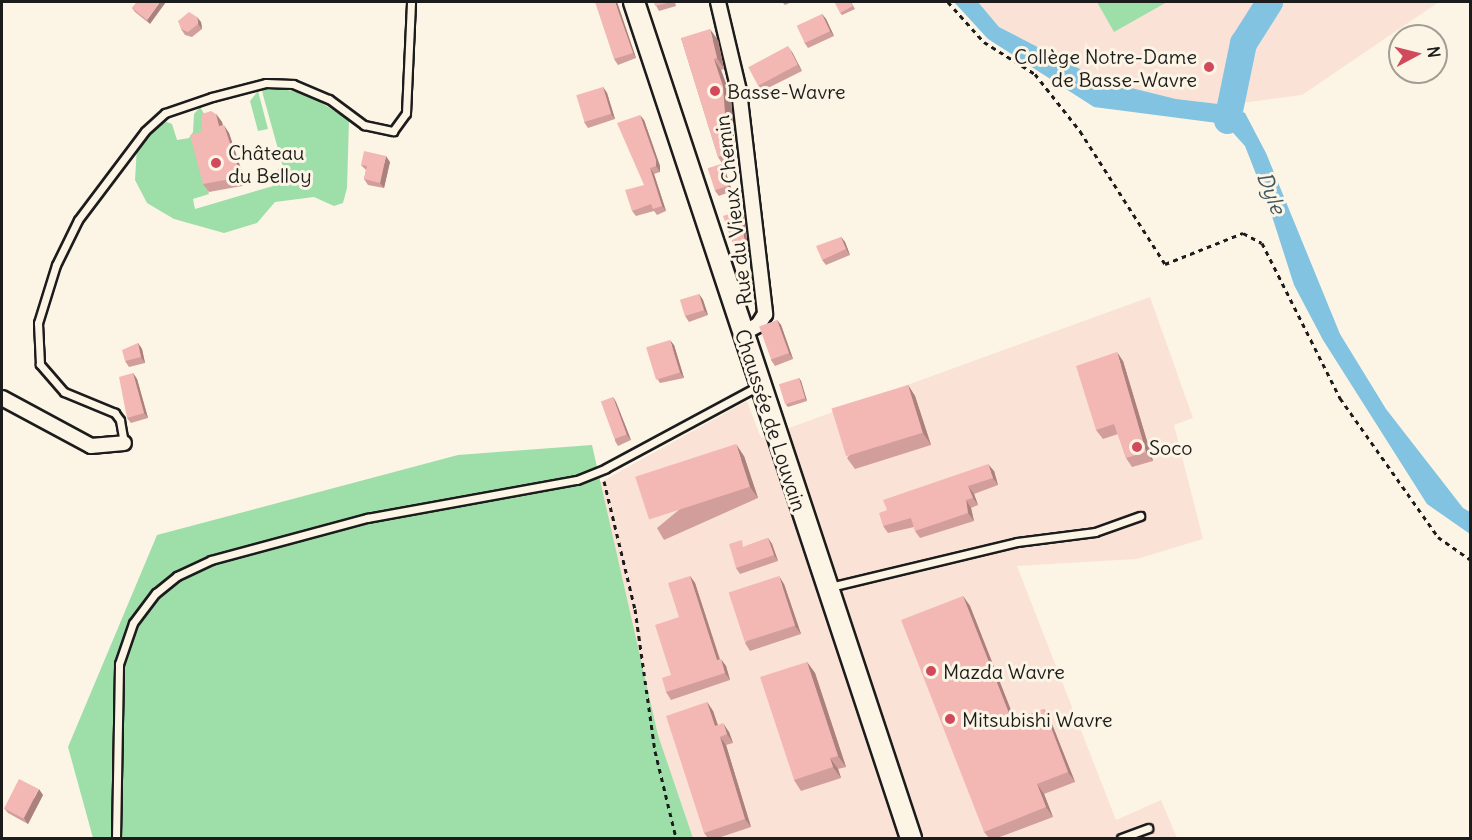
<!DOCTYPE html>
<meta charset="utf-8">
<style>
body{margin:0}
#map{position:relative;width:1472px;height:840px;overflow:hidden;background:#fcf5e5;font-family:Delius,sans-serif}
div>[style]{position:absolute}
[style*='--x']{left:calc(var(--x)*1px);top:calc(var(--y)*1px);width:calc(var(--w)*1px);rotate:calc(var(--a)*1deg)}
.built>*{inset:0;background:#fae3d6}
.green>*{inset:0;background:#9edea8}
.water>*{inset:0;background:#81c3e1}
.river>*{height:27px;margin:-13.5px;padding:0 13.5px;transform-origin:13.5px;border-radius:13.5px;background:#81c3e1}
.path>*{height:3px;margin-top:-1.5px;transform-origin:0;background:repeating-linear-gradient(90deg,#1c1c1c 0 4.5px,transparent 0 9px)}
.roads{filter:drop-shadow(2px 0 #1c1c1c) drop-shadow(-2px 0 #1c1c1c) drop-shadow(0 2px #1c1c1c) drop-shadow(0 -2px #1c1c1c)}
.service>*{height:7px;margin:-3.5px;padding:0 3.5px;transform-origin:3.5px;border-radius:3.5px;background:#fcf5e5}
.minor>*{height:14px;margin:-7px;padding:0 7px;transform-origin:7px;border-radius:7px;background:#fcf5e5}
.secondary>*{height:20px;margin:-10px;padding:0 10px;transform-origin:10px;border-radius:10px;background:#fcf5e5}
.wall>*{inset:0;background:#d29e9b}
.shaded-wall>*{inset:0;background:#ab817e}
.building>*{inset:0;background:#f4b8b4;transform-origin:0 0}
.dots>*{width:16px;height:16px;translate:-50% -50%;box-sizing:border-box;border:3px solid #fcf5e5;border-radius:50%}
span{translate:-50% -50%;white-space:nowrap;text-align:center;line-height:1.15;-webkit-text-stroke:6px #fcf5e5;paint-order:stroke}
.poi-label{font-size:20px;color:#1c1c1c}
.right{translate:-100% -50%;text-align:right}
.left{translate:0 -50%;text-align:left}
.street-label{font-size:20px;color:#1c1c1c}
.water-label{font-size:21px;color:#3f5661;font-style:italic}
.frame{position:absolute;inset:0;border:3px solid #1c1c1c;pointer-events:none}
.north{position:absolute;left:1388px;top:24px;width:60px;height:60px;box-sizing:border-box;background:#fcf5e5;border:2px solid #a29e95;border-radius:50%;rotate:83deg;font-size:16px;font-weight:700;line-height:24px;text-align:center;color:#1c1c1c}
.north::after{content:'';display:block;margin:auto;width:21px;height:27px;background:#d1495b;clip-path:polygon(50% 0,100% 100%,50% 72%,0 100%)}
</style>
<div id="map">
<div class="built">
<div style="clip-path:polygon(978px 2px,1439px 2px,1302px 95px,1227px 105px,1176px 99px,1103px 81px,999px 27px)"></div>
<div style="clip-path:polygon(1150px 297px,1193px 418px,1174px 425px,1203px 539px,1137px 559px,1017px 566px,1116px 820px,1161px 800px,1177px 838px,693px 838px,658px 735px,599px 483px,747px 401px,761px 438px)"></div>
</div>
<div class="green">
<div style="clip-path:polygon(1097px 2px,1167px 2px,1114px 32px)"></div>
<div style="clip-path:polygon(272px 87px,307px 94px,349px 120px,347px 188px,343px 203px,334px 206px,314px 197px,275px 202px,257px 223px,224px 233px,174px 219px,147px 203px,135px 180px,137px 147px,153px 126px,167px 122px,172px 124px,177px 140px,189px 138px,193px 132px,194px 114px,200px 107px,208px 120px,205px 176px,209px 194px,193px 199px,195px 209px,273px 186px,278px 169px,283px 167px,263px 95px,262px 89px)"></div>
<div style="clip-path:polygon(258px 91px,268px 129px,258px 131px,250px 101px)"></div>
<div style="clip-path:polygon(592px 445px,658px 735px,693px 838px,93px 838px,68px 747px,157px 535px,458px 455px)"></div>
</div>
<div class="water">
<div style="clip-path:polygon(954px 2px,978px 2px,999px 27px,1103px 81px,1176px 99px,1227px 105px,1245px 113px,1266px 153px,1340px 334px,1386px 409px,1463px 508px,1470px 512px,1470px 534px,1427px 504px,1323px 340px,1294px 285px,1270px 210px,1245px 146px,1225px 124px,1094px 107px,988px 39px)"></div>
</div>
<div class="river">
<div style="--x:1227;--y:120;--w:79;--a:-78.3"></div>
<div style="--x:1243;--y:43;--w:49;--a:-57.6"></div>
</div>
<div class="path">
<div style="--x:948;--y:2;--w:54;--a:48"></div>
<div style="--x:984;--y:42;--w:60;--a:32.1"></div>
<div style="--x:1035;--y:74;--w:73;--a:51.7"></div>
<div style="--x:1080;--y:131;--w:158;--a:57.4"></div>
<div style="--x:1165;--y:264;--w:84;--a:-21.7"></div>
<div style="--x:1243;--y:233;--w:21;--a:28"></div>
<div style="--x:1262;--y:243;--w:174;--a:63.3"></div>
<div style="--x:1340;--y:398;--w:170;--a:54.8"></div>
<div style="--x:1438;--y:537;--w:39;--a:35"></div>
<div style="--x:604;--y:481;--w:132;--a:76.4"></div>
<div style="--x:635;--y:609;--w:143;--a:82"></div>
<div style="--x:655;--y:751;--w:89;--a:76.4"></div>
</div>
<div class="roads">
<div class="service">
<div style="--x:124;--y:443;--w:23;--a:-100"></div>
<div style="--x:120;--y:420;--w:9;--a:-126"></div>
<div style="--x:115;--y:413;--w:55;--a:-157.6"></div>
<div style="--x:64;--y:392;--w:37;--a:-131"></div>
<div style="--x:40;--y:364;--w:41;--a:-92.8"></div>
<div style="--x:38;--y:323;--w:61;--a:-72.8"></div>
<div style="--x:56;--y:265;--w:50;--a:-63.9"></div>
<div style="--x:78;--y:220;--w:111;--a:-53"></div>
<div style="--x:145;--y:131;--w:27;--a:-42"></div>
<div style="--x:165;--y:113;--w:50;--a:-18.8"></div>
<div style="--x:212;--y:97;--w:56;--a:-14.5"></div>
<div style="--x:266;--y:83;--w:27;--a:2"></div>
<div style="--x:293;--y:84;--w:39;--a:23"></div>
<div style="--x:329;--y:99;--w:44;--a:36.6"></div>
<div style="--x:364;--y:125;--w:30;--a:12"></div>
<div style="--x:393;--y:131;--w:22;--a:-54"></div>
<div style="--x:406;--y:113;--w:111;--a:-87.4"></div>
<div style="--x:830;--y:587;--w:192;--a:-13.5"></div>
<div style="--x:1017;--y:542;--w:79;--a:-7.3"></div>
<div style="--x:1095;--y:532;--w:48;--a:-19.6"></div>
<div style="--x:116;--y:838;--w:174;--a:-89"></div>
<div style="--x:119;--y:664;--w:43;--a:-71.1"></div>
<div style="--x:133;--y:623;--w:38;--a:-53"></div>
<div style="--x:156;--y:593;--w:27;--a:-39"></div>
<div style="--x:177;--y:576;--w:38;--a:-25"></div>
<div style="--x:211;--y:560;--w:162;--a:-15.1"></div>
<div style="--x:367;--y:518;--w:213;--a:-10.3"></div>
<div style="--x:577;--y:480;--w:31;--a:-22"></div>
<div style="--x:606;--y:468;--w:173;--a:-28.3"></div>
<div style="--x:1121;--y:838;--w:29;--a:-20"></div>
</div>
<div class="minor">
<div style="--x:718;--y:2;--w:91;--a:76.7"></div>
<div style="--x:739;--y:91;--w:225;--a:83.3"></div>
<div style="--x:765;--y:314;--w:13;--a:122"></div>
<div style="--x:758;--y:325;--w:17;--a:152"></div>
<div style="--x:2;--y:398;--w:101;--a:28.3"></div>
<div style="--x:91;--y:446;--w:33;--a:-5"></div>
</div>
<div class="secondary">
<div style="--x:634;--y:2;--w:881;--a:71.67"></div>
</div>
</div>
<div class="wall">
<div style="clip-path:polygon(137px 2px,150px 24px,135px 12px,132px 8px)"></div>
<div style="clip-path:polygon(617px 2px,636px 58px,618px 65px,614px 59px)"></div>
<div style="clip-path:polygon(654px 2px,675px 2px,676px 6px,659px 11px)"></div>
<div style="clip-path:polygon(782px 2px,792px 2px,785px 5px)"></div>
<div style="clip-path:polygon(851px 2px,855px 9px,842px 15px,840px 13px)"></div>
<div style="clip-path:polygon(822px 14px,826px 19px,834px 36px,808px 48px,804px 42px)"></div>
<div style="clip-path:polygon(201px 22px,202px 29px,192px 37px,185px 35px,181px 29px)"></div>
<div style="clip-path:polygon(681px 38px,718px 40px,724px 69px,721px 70px,731px 97px,736px 164px,725px 168px,718px 157px)"></div>
<div style="clip-path:polygon(792px 52px,802px 71px,762px 91px,758px 85px)"></div>
<div style="clip-path:polygon(603px 87px,607px 93px,615px 119px,588px 128px,584px 122px)"></div>
<div style="clip-path:polygon(216px 114px,222px 122px,223px 126px,229px 133px,245px 181px,242px 186px,209px 192px,203px 184px)"></div>
<div style="clip-path:polygon(644px 120px,660px 166px,660px 172px,654px 174px,666px 211px,657px 215px,654px 211px,636px 216px,632px 211px,644px 185px)"></div>
<div style="clip-path:polygon(390px 162px,384px 188px,368px 185px,364px 179px,366px 170px,361px 165px)"></div>
<div style="clip-path:polygon(725px 170px,732px 191px,719px 196px,715px 191px)"></div>
<div style="clip-path:polygon(740px 210px,744px 215px,748px 248px,737px 252px,734px 247px)"></div>
<div style="clip-path:polygon(841px 237px,845px 242px,850px 255px,826px 265px,822px 260px)"></div>
<div style="clip-path:polygon(699px 294px,703px 300px,708px 315px,689px 322px,685px 316px)"></div>
<div style="clip-path:polygon(777px 320px,781px 325px,793px 359px,775px 366px,771px 360px)"></div>
<div style="clip-path:polygon(138px 343px,142px 349px,145px 363px,129px 367px,125px 361px)"></div>
<div style="clip-path:polygon(674px 345px,684px 378px,660px 383px,656px 377px)"></div>
<div style="clip-path:polygon(1123px 361px,1153px 461px,1132px 467px,1126px 458px,1118px 434px,1103px 439px,1096px 430px)"></div>
<div style="clip-path:polygon(133px 373px,137px 379px,148px 418px,131px 423px,127px 418px)"></div>
<div style="clip-path:polygon(799px 378px,801px 381px,807px 401px,788px 407px,786px 405px)"></div>
<div style="clip-path:polygon(908px 385px,915px 396px,931px 445px,855px 469px,847px 458px)"></div>
<div style="clip-path:polygon(613px 397px,616px 402px,631px 440px,618px 446px,615px 441px)"></div>
<div style="clip-path:polygon(744px 456px,758px 498px,664px 540px,657px 528px)"></div>
<div style="clip-path:polygon(994px 471px,998px 485px,974px 494px,978px 505px,971px 508px,974px 521px,920px 538px,915px 531px,914px 527px,888px 533px,883px 526px)"></div>
<div style="clip-path:polygon(768px 538px,772px 544px,778px 561px,740px 574px,736px 568px,746px 546px)"></div>
<div style="clip-path:polygon(690px 576px,695px 583px,720px 659px,726px 666px,730px 680px,671px 700px,666px 692px,671px 675px,679px 617px)"></div>
<div style="clip-path:polygon(784px 584px,801px 634px,750px 651px,745px 643px)"></div>
<div style="clip-path:polygon(963px 596px,970px 606px,1015px 720px,1044px 709px,1050px 719px,1075px 782px,1044px 794px,1053px 817px,997px 838px,989px 838px,984px 832px)"></div>
<div style="clip-path:polygon(807px 662px,815px 673px,846px 767px,838px 769px,841px 778px,801px 791px,794px 780px)"></div>
<div style="clip-path:polygon(707px 702px,713px 711px,718px 725px,729px 732px,733px 743px,726px 745px,751px 827px,718px 838px,708px 838px,704px 833px)"></div>
<div style="clip-path:polygon(43px 795px,28px 824px,8px 813px,4px 808px)"></div>
</div>
<div class="shaded-wall">
<div style="clip-path:polygon(160px 2px,166px 2px,150px 24px,147px 20px)"></div>
<div style="clip-path:polygon(615px 2px,617px 2px,636px 58px,633px 53px)"></div>
<div style="clip-path:polygon(822px 14px,826px 19px,834px 36px,830px 31px)"></div>
<div style="clip-path:polygon(197px 17px,201px 22px,202px 29px,198px 24px)"></div>
<div style="clip-path:polygon(710px 29px,718px 40px,724px 69px,717px 58px)"></div>
<div style="clip-path:polygon(788px 46px,792px 52px,802px 71px,798px 65px)"></div>
<div style="clip-path:polygon(714px 59px,721px 70px,731px 97px,736px 164px,728px 153px)"></div>
<div style="clip-path:polygon(603px 87px,607px 93px,615px 119px,611px 114px)"></div>
<div style="clip-path:polygon(216px 114px,222px 122px,225px 134px,219px 126px)"></div>
<div style="clip-path:polygon(640px 115px,644px 120px,660px 166px,660px 172px,656px 166px)"></div>
<div style="clip-path:polygon(224px 125px,229px 133px,245px 181px,242px 186px,236px 178px)"></div>
<div style="clip-path:polygon(386px 156px,390px 162px,384px 188px,380px 183px)"></div>
<div style="clip-path:polygon(721px 164px,725px 170px,732px 191px,728px 186px)"></div>
<div style="clip-path:polygon(650px 168px,654px 174px,666px 211px,662px 206px)"></div>
<div style="clip-path:polygon(740px 210px,744px 215px,748px 248px,745px 243px)"></div>
<div style="clip-path:polygon(841px 237px,845px 242px,850px 255px,846px 249px)"></div>
<div style="clip-path:polygon(699px 294px,703px 300px,708px 315px,704px 310px)"></div>
<div style="clip-path:polygon(777px 320px,781px 325px,793px 359px,789px 353px)"></div>
<div style="clip-path:polygon(670px 340px,674px 345px,684px 378px,680px 372px)"></div>
<div style="clip-path:polygon(138px 343px,142px 349px,145px 363px,141px 357px)"></div>
<div style="clip-path:polygon(1117px 352px,1123px 361px,1153px 461px,1146px 452px)"></div>
<div style="clip-path:polygon(133px 373px,137px 379px,148px 418px,144px 413px)"></div>
<div style="clip-path:polygon(799px 378px,801px 381px,807px 401px,805px 398px)"></div>
<div style="clip-path:polygon(908px 385px,915px 396px,931px 445px,923px 433px)"></div>
<div style="clip-path:polygon(613px 397px,616px 402px,631px 440px,627px 435px)"></div>
<div style="clip-path:polygon(736px 444px,744px 456px,758px 498px,750px 487px)"></div>
<div style="clip-path:polygon(988px 464px,994px 471px,998px 485px,993px 478px)"></div>
<div style="clip-path:polygon(968px 486px,974px 494px,978px 505px,973px 498px)"></div>
<div style="clip-path:polygon(966px 500px,971px 508px,974px 521px,968px 513px)"></div>
<div style="clip-path:polygon(768px 538px,772px 544px,778px 561px,774px 555px)"></div>
<div style="clip-path:polygon(690px 576px,695px 583px,722px 667px,717px 660px)"></div>
<div style="clip-path:polygon(779px 576px,784px 584px,801px 634px,795px 626px)"></div>
<div style="clip-path:polygon(963px 596px,970px 606px,1019px 731px,1012px 721px)"></div>
<div style="clip-path:polygon(721px 659px,726px 666px,730px 680px,725px 673px)"></div>
<div style="clip-path:polygon(807px 662px,815px 673px,846px 767px,838px 756px)"></div>
<div style="clip-path:polygon(707px 702px,713px 711px,721px 735px,715px 726px)"></div>
<div style="clip-path:polygon(1044px 709px,1050px 719px,1075px 782px,1068px 772px)"></div>
<div style="clip-path:polygon(723px 723px,729px 732px,733px 743px,727px 734px)"></div>
<div style="clip-path:polygon(720px 737px,726px 745px,751px 827px,745px 819px)"></div>
<div style="clip-path:polygon(830px 758px,838px 769px,841px 778px,833px 767px)"></div>
<div style="clip-path:polygon(1037px 784px,1044px 794px,1053px 817px,1046px 807px)"></div>
<div style="clip-path:polygon(39px 789px,43px 795px,28px 824px,24px 818px)"></div>
</div>
<div class="building">
<div style="clip-path:polygon(137px 2px,160px 2px,147px 20px,132px 8px)"></div>
<div style="clip-path:polygon(595px 2px,615px 2px,633px 53px,614px 59px)"></div>
<div style="clip-path:polygon(654px 2px,671px 2px,655px 6px)"></div>
<div style="clip-path:polygon(837px 2px,850px 2px,853px 6px,840px 13px,835px 3px)"></div>
<div style="clip-path:polygon(189px 12px,197px 17px,198px 24px,188px 32px,181px 29px,178px 21px)"></div>
<div style="left:822px;top:14px;width:19px;height:28px;rotate:65deg"></div>
<div style="clip-path:polygon(710px 29px,717px 58px,714px 59px,723px 86px,728px 153px,718px 157px,681px 38px)"></div>
<div style="left:788px;top:46px;width:21px;height:45px;rotate:62deg"></div>
<div style="left:603px;top:87px;width:28px;height:28px;rotate:73deg"></div>
<div style="clip-path:polygon(211px 111px,216px 114px,219px 126px,224px 125px,240px 173px,236px 178px,203px 184px,190px 135px,201px 132px,202px 114px)"></div>
<div style="clip-path:polygon(640px 115px,656px 160px,656px 166px,650px 168px,662px 206px,653px 209px,651px 204px,632px 211px,625px 190px,644px 185px,617px 123px)"></div>
<div style="clip-path:polygon(364px 151px,386px 156px,380px 183px,364px 179px,367px 166px,361px 165px)"></div>
<div style="left:721px;top:164px;width:23px;height:14px;rotate:72deg"></div>
<div style="clip-path:polygon(740px 210px,745px 243px,734px 247px,723px 216px)"></div>
<div style="clip-path:polygon(841px 237px,846px 249px,822px 260px,816px 246px)"></div>
<div style="left:699px;top:294px;width:17px;height:20px;rotate:73deg"></div>
<div style="left:777px;top:320px;width:35px;height:19px;rotate:70deg"></div>
<div style="left:670px;top:340px;width:34px;height:25px;rotate:73deg"></div>
<div style="clip-path:polygon(138px 343px,141px 357px,125px 361px,122px 350px)"></div>
<div style="clip-path:polygon(1117px 352px,1146px 452px,1126px 458px,1114px 424px,1096px 430px,1076px 366px)"></div>
<div style="clip-path:polygon(133px 373px,144px 413px,127px 418px,119px 377px)"></div>
<div style="left:799px;top:378px;width:21px;height:21px;rotate:73deg"></div>
<div style="left:908px;top:385px;width:50px;height:80px;rotate:73deg"></div>
<div style="left:613px;top:397px;width:40px;height:13px;rotate:70deg"></div>
<div style="left:736px;top:444px;width:45px;height:106px;rotate:72deg"></div>
<div style="clip-path:polygon(988px 464px,993px 478px,968px 486px,973px 498px,966px 500px,968px 513px,915px 531px,911px 518px,883px 526px,879px 513px,887px 510px,883px 500px)"></div>
<div style="clip-path:polygon(768px 538px,774px 555px,736px 568px,729px 544px,742px 540px,743px 547px)"></div>
<div style="clip-path:polygon(690px 576px,717px 660px,721px 659px,725px 673px,666px 692px,662px 678px,671px 675px,655px 625px,679px 617px,668px 583px)"></div>
<div style="left:779px;top:576px;width:52px;height:53px;rotate:72deg"></div>
<div style="clip-path:polygon(963px 596px,1012px 721px,1044px 709px,1068px 772px,1037px 784px,1046px 807px,984px 832px,901px 620px)"></div>
<div style="clip-path:polygon(807px 662px,838px 756px,830px 758px,833px 767px,794px 780px,760px 677px)"></div>
<div style="clip-path:polygon(707px 702px,715px 726px,723px 723px,727px 734px,720px 737px,745px 819px,704px 833px,666px 716px)"></div>
<div style="left:19px;top:779px;width:22px;height:33px;rotate:27deg"></div>
</div>
<div class="dots">
<div style="left:1209px;top:67px;background:#d1495b"></div>
<div style="left:715px;top:91px;background:#d1495b"></div>
<div style="left:216px;top:163px;background:#d1495b"></div>
<div style="left:1137px;top:447px;background:#d1495b"></div>
<div style="left:931px;top:671px;background:#d1495b"></div>
<div style="left:950px;top:719px;background:#d1495b"></div>
</div>
<div class="poi-label">
<span class="right" style="left:1197px;top:68px">Collège Notre-Dame<br>de Basse-Wavre</span>
<span class="left" style="left:727px;top:91px">Basse-Wavre</span>
<span class="left" style="left:228px;top:164px">Château<br>du Belloy</span>
<span class="left" style="left:1149px;top:447px">Soco</span>
<span class="left" style="left:943px;top:671px">Mazda Wavre</span>
<span class="left" style="left:962px;top:719px">Mitsubishi Wavre</span>
</div>
<div class="street-label">
<span style="left:733px;top:210px;rotate:-97deg">Rue du Vieux Chemin</span>
<span style="left:771px;top:420px;rotate:72deg">Chaussée de Louvain</span>
</div>
<div class="water-label">
<span style="left:1271px;top:193px;rotate:68deg">Dyle</span>
</div>
<div class="frame"></div>
<div class="north">N</div>
</div>
